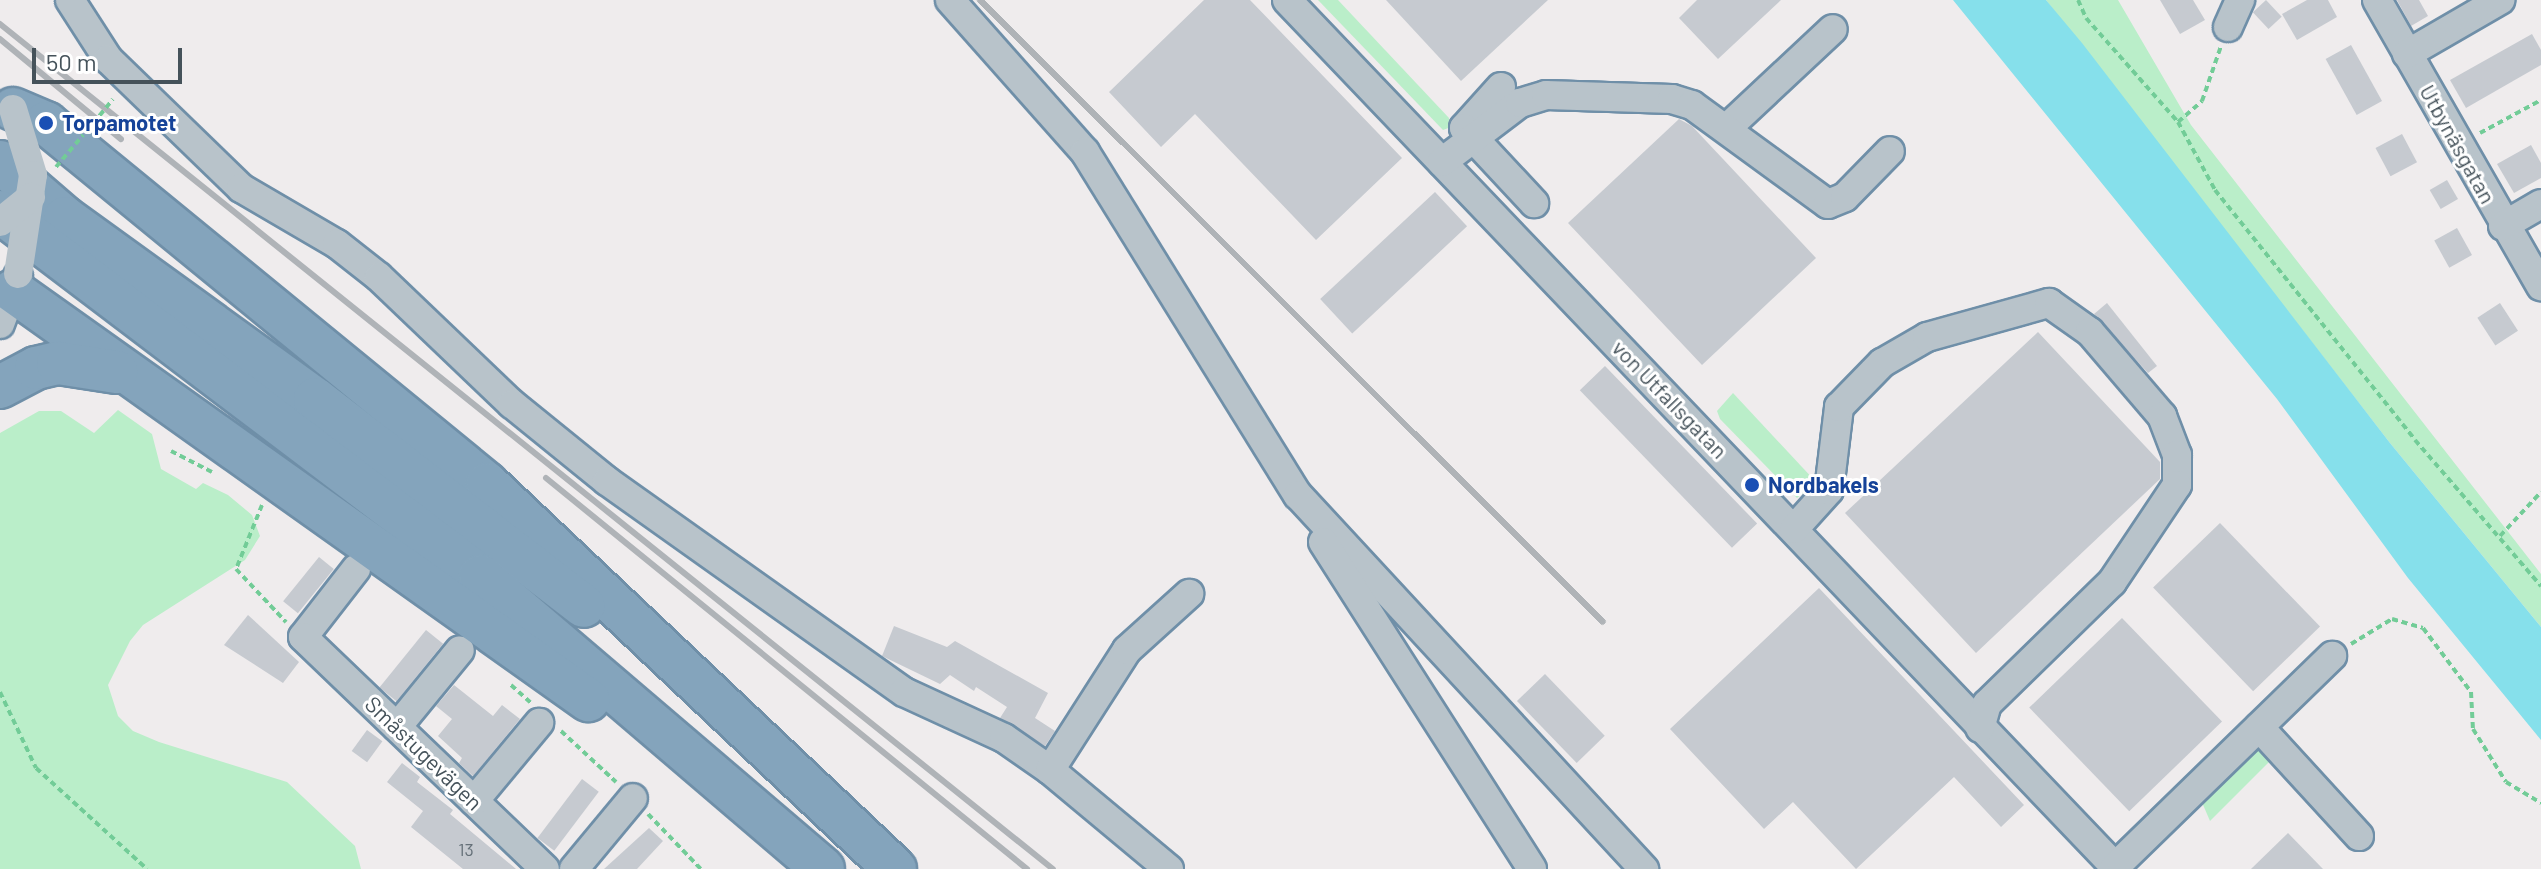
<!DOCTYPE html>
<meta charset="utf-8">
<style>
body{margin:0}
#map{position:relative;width:2541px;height:869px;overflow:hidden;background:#efeced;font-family:Barlow,sans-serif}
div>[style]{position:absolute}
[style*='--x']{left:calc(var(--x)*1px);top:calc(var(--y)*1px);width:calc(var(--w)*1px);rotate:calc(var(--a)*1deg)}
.green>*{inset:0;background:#baeec9}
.water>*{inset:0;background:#86e0eb}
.building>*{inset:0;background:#c6cad0;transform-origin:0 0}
.path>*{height:4px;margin-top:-2px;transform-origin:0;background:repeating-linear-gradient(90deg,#72cc97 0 6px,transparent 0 10px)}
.roads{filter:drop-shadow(2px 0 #6f8fa8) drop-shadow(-2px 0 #6f8fa8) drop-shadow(0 2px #6f8fa8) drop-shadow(0 -2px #6f8fa8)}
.minor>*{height:28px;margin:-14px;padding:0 14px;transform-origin:14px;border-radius:14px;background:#b8c3ca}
.highway>*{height:42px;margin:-21px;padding:0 21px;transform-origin:21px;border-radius:21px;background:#84a4bc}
.rail>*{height:6px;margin:-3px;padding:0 3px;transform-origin:3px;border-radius:3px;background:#afb3b7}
.path-bridge>*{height:4px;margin-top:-2px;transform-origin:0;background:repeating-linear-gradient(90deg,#72cc97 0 6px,transparent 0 10px)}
.minor-bridge>*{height:28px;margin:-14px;padding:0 14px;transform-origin:14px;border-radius:14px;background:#b8c3ca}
.dots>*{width:22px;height:22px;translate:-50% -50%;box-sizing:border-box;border:4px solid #fff;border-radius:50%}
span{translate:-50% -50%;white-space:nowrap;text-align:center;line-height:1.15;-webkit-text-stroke:6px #fff;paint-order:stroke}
.number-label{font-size:18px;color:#657078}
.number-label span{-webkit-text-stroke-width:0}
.transit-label{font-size:22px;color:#164399;font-weight:700}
.left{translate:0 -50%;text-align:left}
.street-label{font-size:22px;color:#45525a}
.scale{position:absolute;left:32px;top:48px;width:150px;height:36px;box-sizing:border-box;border:4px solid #45525a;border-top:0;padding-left:10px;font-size:24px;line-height:28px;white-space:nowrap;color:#45525a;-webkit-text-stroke:6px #fff;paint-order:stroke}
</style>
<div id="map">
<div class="green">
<div style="clip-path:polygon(1318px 0,1338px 0,1449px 118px,1451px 127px,1443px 130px)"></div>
<div style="clip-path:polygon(2046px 0,2118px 0,2191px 125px,2541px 574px,2541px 627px,2390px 443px)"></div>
<div style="clip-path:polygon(1733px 393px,1816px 482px,1797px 498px,1720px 419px,1717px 411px)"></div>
<div style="clip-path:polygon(118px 410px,152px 434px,161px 469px,196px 489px,203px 483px,228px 495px,252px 515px,260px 536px,245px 560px,143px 625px,130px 641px,108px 685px,118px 716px,133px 731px,159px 742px,287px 782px,355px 846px,361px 869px,0 869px,0 433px,39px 411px,61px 411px,94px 433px)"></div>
<div style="clip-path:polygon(2260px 748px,2273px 758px,2210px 821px,2201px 800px)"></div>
</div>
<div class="water">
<div style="clip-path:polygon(1953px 0,2046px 0,2082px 43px,2390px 443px,2541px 627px,2541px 740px,2408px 578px,2277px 399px)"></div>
</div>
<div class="building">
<div style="clip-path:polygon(1204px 0,1250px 0,1402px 158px,1316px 240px,1195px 114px,1161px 147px,1109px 92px)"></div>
<div style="clip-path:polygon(1386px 0,1548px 0,1461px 81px)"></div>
<div style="clip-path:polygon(1697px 0,1781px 0,1718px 59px,1679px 18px)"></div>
<div style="clip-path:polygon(2160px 0,2193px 0,2205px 20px,2180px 34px)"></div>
<div style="left:2266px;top:0;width:23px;height:18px;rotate:47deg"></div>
<div style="clip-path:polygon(2307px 0,2328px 0,2337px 17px,2297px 40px,2282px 14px)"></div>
<div style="clip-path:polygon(2397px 0,2419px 0,2428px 16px,2411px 26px)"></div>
<div style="clip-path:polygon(2532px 34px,2541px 50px,2541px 65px,2466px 108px,2450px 80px)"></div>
<div style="left:2351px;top:45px;width:64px;height:29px;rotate:61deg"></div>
<div style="clip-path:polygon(1679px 119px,1692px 126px,1816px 258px,1702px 365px,1568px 223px)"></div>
<div style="left:2402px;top:134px;width:32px;height:30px;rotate:62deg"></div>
<div style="clip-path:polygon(2531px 145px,2541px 163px,2541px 178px,2514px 193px,2497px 164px)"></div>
<div style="left:2447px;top:180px;width:22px;height:20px;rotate:60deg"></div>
<div style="left:1435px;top:192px;width:47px;height:157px;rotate:47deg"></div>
<div style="left:2457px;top:228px;width:31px;height:26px;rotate:61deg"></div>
<div style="clip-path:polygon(2107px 303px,2157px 366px,2148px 373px,2094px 314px)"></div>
<div style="left:2500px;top:303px;width:33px;height:27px;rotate:57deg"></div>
<div style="clip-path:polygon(2038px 332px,2160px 462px,2160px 479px,1976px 653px,1845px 513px)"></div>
<div style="left:1605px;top:366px;width:219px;height:35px;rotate:46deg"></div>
<div style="left:2220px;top:523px;width:144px;height:93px;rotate:46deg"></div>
<div style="left:319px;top:557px;width:19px;height:57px;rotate:39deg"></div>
<div style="clip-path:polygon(1819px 588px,2024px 805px,2001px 827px,1954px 777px,1856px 869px,1793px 802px,1764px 829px,1670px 729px)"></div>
<div style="clip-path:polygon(248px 615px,299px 662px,283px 683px,224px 645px)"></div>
<div style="left:2122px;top:618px;width:144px;height:129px;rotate:46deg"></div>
<div style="clip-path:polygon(894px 626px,947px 647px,955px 641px,1048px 693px,1035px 718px,1055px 731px,1045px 746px,1000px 718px,1007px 707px,976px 687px,974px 691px,950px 675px,940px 684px,882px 656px)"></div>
<div style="left:426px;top:630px;width:22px;height:74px;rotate:39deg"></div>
<div style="left:1545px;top:674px;width:86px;height:39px;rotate:46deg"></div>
<div style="clip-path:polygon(454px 685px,493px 716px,502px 705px,520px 719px,473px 776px,459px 763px,462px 758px,438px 736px,452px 719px,436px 706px)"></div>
<div style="left:367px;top:730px;width:19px;height:26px;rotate:36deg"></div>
<div style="clip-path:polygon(402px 763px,420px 777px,417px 782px,453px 810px,450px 814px,516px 869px,463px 869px,411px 827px,423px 811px,387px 782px)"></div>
<div style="left:582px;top:779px;width:21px;height:74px;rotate:37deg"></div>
<div style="clip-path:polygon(649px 828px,663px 841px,637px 869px,604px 869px)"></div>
<div style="clip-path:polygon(2288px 833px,2323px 869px,2251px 869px)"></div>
</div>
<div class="path">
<div style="--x:2078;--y:0;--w:20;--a:66"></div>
<div style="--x:2086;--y:18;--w:139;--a:48.5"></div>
<div style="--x:2178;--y:122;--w:77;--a:61.4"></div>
<div style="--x:2215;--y:190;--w:320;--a:51.3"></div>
<div style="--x:2415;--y:440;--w:193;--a:49.2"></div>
<div style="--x:2178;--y:122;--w:32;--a:-41"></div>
<div style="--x:2202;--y:101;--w:58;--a:-70.9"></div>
<div style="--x:2480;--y:133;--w:69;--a:-28.4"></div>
<div style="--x:171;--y:451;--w:46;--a:27.1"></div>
<div style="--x:262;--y:505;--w:69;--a:112.1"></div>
<div style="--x:236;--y:569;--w:73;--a:46.7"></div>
<div style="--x:2500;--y:536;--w:60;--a:-47"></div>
<div style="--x:2351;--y:644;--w:48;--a:-31.4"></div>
<div style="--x:2392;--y:619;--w:32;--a:16"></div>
<div style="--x:2423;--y:628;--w:80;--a:53.1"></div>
<div style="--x:2471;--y:692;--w:37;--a:87"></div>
<div style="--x:2473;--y:729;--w:62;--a:58.1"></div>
<div style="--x:2506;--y:782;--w:41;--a:31"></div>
<div style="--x:511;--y:685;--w:27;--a:42"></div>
<div style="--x:0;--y:692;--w:84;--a:64.7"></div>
<div style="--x:36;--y:768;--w:150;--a:42.3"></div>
<div style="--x:561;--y:731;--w:75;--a:42.8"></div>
<div style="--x:648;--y:814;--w:76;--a:46.1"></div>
</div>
<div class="roads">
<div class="minor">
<div style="--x:70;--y:0;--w:70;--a:57.2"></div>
<div style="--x:108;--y:59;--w:185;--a:44.1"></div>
<div style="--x:241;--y:188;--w:111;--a:30.3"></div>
<div style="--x:337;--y:244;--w:53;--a:38.2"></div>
<div style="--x:379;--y:277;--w:184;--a:43.7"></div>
<div style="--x:512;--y:404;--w:122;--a:39"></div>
<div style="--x:607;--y:481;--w:364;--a:35.4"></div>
<div style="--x:904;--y:692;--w:110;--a:24.7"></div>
<div style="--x:1004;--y:738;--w:56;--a:34.8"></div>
<div style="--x:1050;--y:770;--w:155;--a:39.8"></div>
<div style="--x:950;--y:0;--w:203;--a:48.4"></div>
<div style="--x:1085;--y:152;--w:404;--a:58.2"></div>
<div style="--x:1298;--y:495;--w:510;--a:47.23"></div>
<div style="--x:1287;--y:0;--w:1202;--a:46.31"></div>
<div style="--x:2377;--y:0;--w:330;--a:60.2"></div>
<div style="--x:2228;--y:27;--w:30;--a:-66"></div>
<div style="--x:2407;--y:54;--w:108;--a:-30.1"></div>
<div style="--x:1501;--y:87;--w:55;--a:132.1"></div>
<div style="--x:1464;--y:128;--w:103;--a:47"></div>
<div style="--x:1726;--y:129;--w:146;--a:-43.1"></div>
<div style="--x:1442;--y:162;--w:98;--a:-37.1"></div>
<div style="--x:1520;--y:103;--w:27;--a:-17"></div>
<div style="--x:1546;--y:95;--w:126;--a:1.8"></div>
<div style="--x:1672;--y:99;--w:21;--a:17"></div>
<div style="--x:1692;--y:105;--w:168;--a:36.1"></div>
<div style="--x:1828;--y:204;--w:18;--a:-22"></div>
<div style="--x:1845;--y:197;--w:64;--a:-45.6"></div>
<div style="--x:2503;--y:226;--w:44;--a:-30.1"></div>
<div style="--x:0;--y:324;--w:51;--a:-69.4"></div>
<div style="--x:1794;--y:529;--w:52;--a:-48.1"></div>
<div style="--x:1829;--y:490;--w:84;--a:-83.1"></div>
<div style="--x:1839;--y:407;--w:62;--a:-45.7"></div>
<div style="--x:1882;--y:363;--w:52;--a:-30"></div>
<div style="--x:1927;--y:337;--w:127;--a:-15.6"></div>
<div style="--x:2049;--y:303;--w:50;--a:35.3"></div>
<div style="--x:2090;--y:332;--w:111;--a:49.4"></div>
<div style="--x:2162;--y:416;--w:42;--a:69"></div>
<div style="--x:2177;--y:455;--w:30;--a:90"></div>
<div style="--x:2177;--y:485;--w:117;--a:123.8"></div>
<div style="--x:2112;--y:582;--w:175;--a:135.7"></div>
<div style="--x:1987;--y:704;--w:25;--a:106"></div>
<div style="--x:1323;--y:542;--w:388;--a:57.4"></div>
<div style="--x:356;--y:569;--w:86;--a:127.9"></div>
<div style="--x:303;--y:637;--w:335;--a:43.8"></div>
<div style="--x:397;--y:727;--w:99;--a:-50.7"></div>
<div style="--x:2259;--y:727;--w:148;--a:47.5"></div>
<div style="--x:1050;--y:770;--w:143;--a:-57.3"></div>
<div style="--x:1127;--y:650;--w:84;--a:-42.1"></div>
<div style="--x:474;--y:801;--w:102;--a:-50.2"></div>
<div style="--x:2115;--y:867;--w:303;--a:-44.2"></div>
<div style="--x:574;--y:869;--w:92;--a:-50.3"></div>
</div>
<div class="highway">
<div style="--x:13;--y:109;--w:36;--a:23"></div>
<div style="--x:46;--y:123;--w:570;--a:39.3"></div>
<div style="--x:487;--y:484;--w:561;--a:43.34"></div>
<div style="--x:0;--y:162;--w:86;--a:40.7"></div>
<div style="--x:65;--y:218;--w:309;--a:35.9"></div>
<div style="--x:315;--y:399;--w:339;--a:37.6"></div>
<div style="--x:0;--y:212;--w:602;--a:37.17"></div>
<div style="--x:480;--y:576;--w:451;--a:40.5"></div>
<div style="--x:13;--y:291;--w:706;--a:35.42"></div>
<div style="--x:0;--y:387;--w:41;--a:-27.8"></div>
<div style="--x:36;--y:368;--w:23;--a:-13"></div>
<div style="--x:58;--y:363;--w:59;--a:8.8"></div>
</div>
</div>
<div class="rail">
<div style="--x:980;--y:0;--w:880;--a:44.95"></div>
<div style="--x:0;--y:24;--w:1350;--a:38.75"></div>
<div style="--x:0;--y:39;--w:157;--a:39.6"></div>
<div style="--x:546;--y:478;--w:620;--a:39.11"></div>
</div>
<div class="path-bridge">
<div style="--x:87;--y:131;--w:41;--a:-50.9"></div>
<div style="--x:56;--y:167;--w:42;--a:-49.8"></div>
</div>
<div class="minor-bridge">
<div style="--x:13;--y:109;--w:69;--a:73.1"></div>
<div style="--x:33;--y:175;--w:100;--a:98.6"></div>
<div style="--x:0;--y:222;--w:40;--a:-39"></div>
</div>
<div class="dots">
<div style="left:46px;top:123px;background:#1a4fb4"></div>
<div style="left:1752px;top:485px;background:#1a4fb4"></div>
</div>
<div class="number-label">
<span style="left:466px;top:849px">13</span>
</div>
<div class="transit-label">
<span class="left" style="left:62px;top:123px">Torpamotet</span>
<span class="left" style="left:1768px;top:485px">Nordbakels</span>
</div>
<div class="street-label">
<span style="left:2458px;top:144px;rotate:61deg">Utbynäsgatan</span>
<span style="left:1670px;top:399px;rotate:46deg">von Utfallsgatan</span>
<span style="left:424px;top:753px;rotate:44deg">Småstugevägen</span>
</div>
<div class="scale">50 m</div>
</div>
